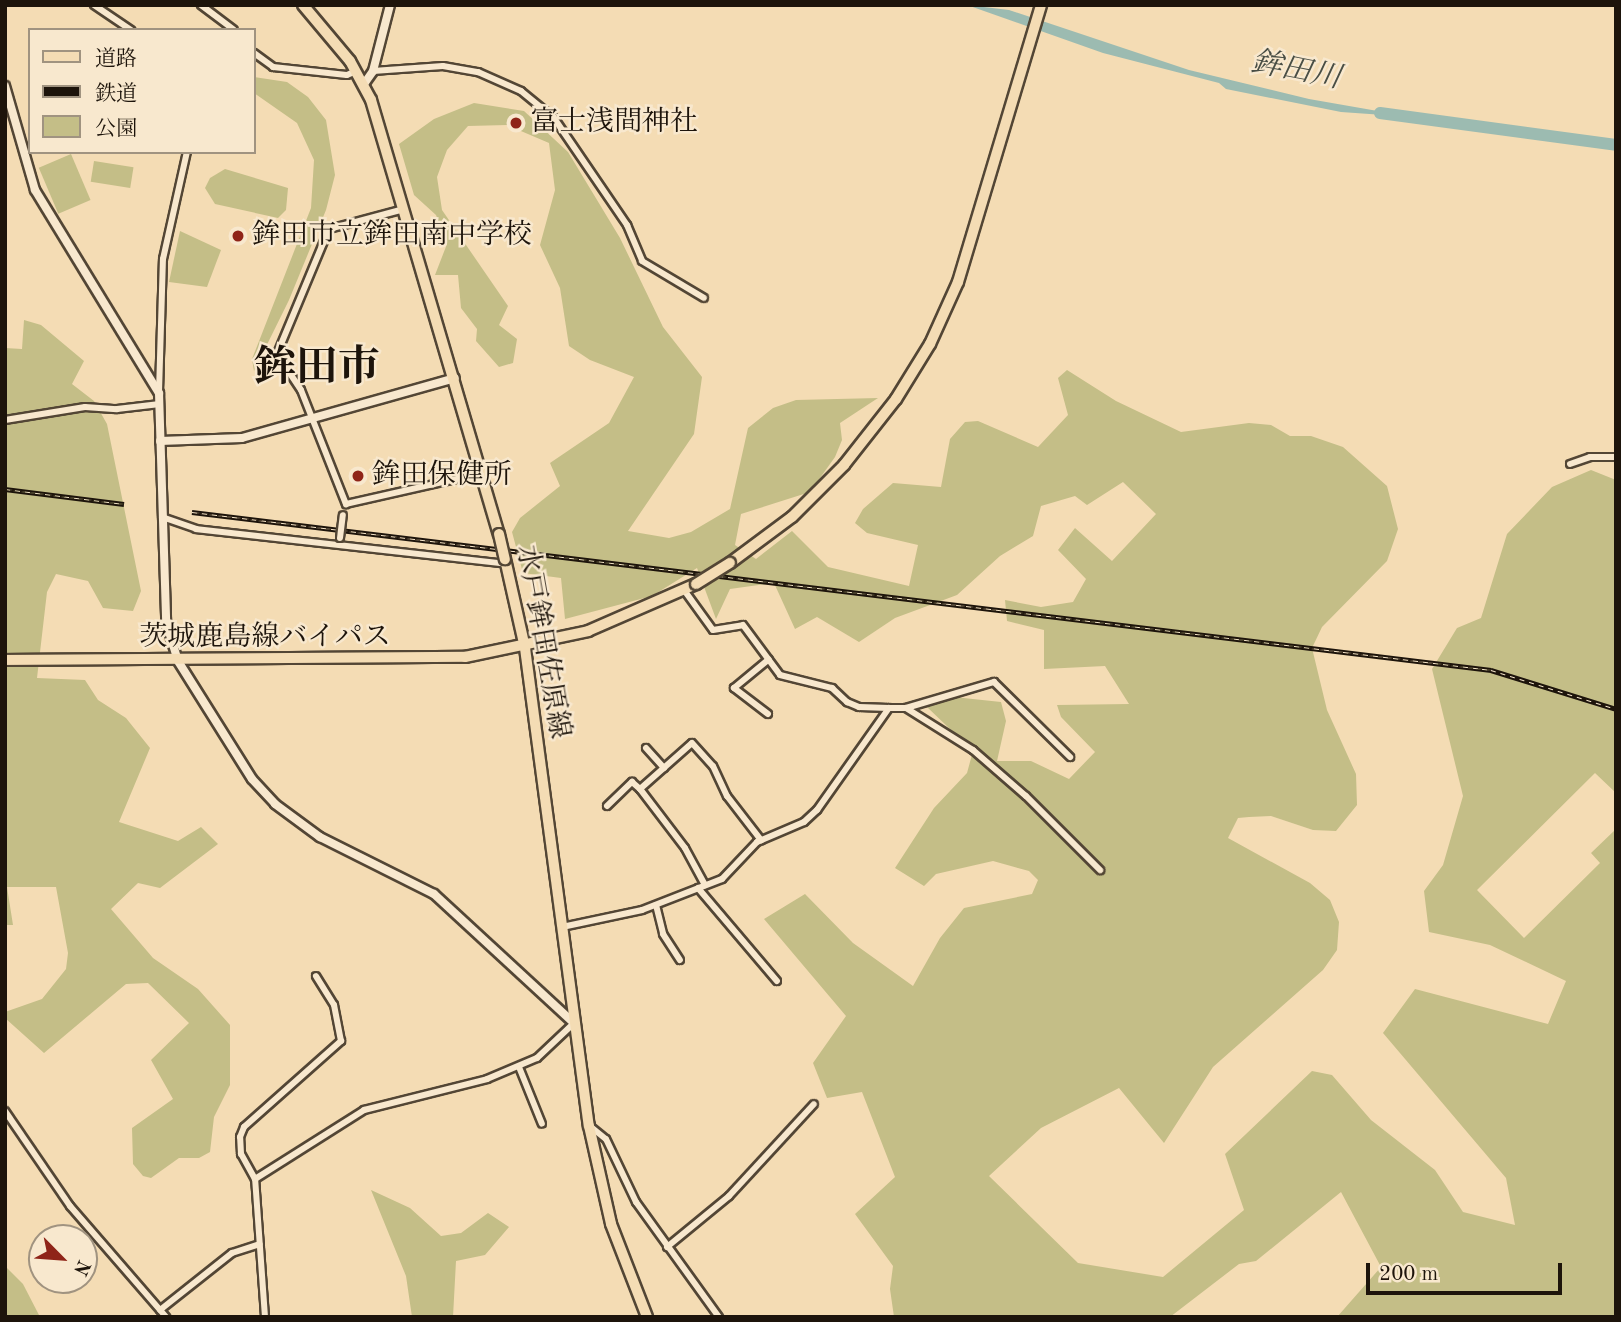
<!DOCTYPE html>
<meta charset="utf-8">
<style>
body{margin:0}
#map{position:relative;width:1621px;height:1322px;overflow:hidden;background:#f4dcb4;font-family:"Old Standard TT","Noto Serif JP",serif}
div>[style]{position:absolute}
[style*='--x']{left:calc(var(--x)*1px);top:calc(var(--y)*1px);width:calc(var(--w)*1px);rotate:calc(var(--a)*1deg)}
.green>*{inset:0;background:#c4be87;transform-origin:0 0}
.water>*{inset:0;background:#9cbbb1}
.river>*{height:12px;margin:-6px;padding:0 6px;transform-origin:6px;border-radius:6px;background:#9cbbb1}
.roads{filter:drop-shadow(2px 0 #534635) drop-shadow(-2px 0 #534635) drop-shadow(0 2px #534635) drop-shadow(0 -2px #534635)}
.minor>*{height:6px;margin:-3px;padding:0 3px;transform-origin:3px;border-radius:3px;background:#f8e8ce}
.tertiary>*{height:8px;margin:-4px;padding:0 4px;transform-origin:4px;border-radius:4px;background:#f8e8ce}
.primary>*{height:10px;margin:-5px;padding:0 5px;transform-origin:5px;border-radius:5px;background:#f4dcb4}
.rail>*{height:4.5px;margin-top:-2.25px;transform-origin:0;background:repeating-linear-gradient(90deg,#f8e8ce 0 5px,#1d140b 0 10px);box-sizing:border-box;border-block:2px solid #1d140b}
.bridges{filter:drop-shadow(2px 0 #534635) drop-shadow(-2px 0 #534635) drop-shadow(0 2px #534635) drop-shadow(0 -2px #534635)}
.minor-bridge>*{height:6px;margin:-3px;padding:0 3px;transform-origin:3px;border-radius:3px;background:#f8e8ce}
.primary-bridge>*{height:10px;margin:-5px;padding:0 5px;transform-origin:5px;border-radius:5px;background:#f4dcb4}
.dots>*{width:19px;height:19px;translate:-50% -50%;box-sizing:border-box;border:4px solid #f8e8ce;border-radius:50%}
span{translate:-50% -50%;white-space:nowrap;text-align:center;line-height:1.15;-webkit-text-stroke:5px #f8e8ce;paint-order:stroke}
.poi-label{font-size:28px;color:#1d140b}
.left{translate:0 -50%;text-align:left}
.street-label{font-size:28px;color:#1d140b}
.water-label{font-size:30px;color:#494e45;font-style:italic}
.town-label{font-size:42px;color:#1d140b;font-weight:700}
.frame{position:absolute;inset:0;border:7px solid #1d140b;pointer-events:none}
.legend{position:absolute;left:28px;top:28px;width:228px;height:126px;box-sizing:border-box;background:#f8e8ce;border:2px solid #a09380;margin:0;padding:9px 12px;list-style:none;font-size:21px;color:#1d140b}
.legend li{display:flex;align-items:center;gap:14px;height:35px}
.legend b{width:35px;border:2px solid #a09380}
.north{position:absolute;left:28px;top:1224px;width:70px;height:70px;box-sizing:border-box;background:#f8e8ce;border:2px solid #a09380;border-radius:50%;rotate:115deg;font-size:19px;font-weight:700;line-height:28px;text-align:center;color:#1d140b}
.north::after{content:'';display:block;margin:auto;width:24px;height:32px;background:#8f2418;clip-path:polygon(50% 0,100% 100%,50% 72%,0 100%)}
.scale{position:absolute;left:1366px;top:1263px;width:196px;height:32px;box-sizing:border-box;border:4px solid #1d140b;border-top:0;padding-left:9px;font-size:21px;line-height:24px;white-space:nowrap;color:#1d140b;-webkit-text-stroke:5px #f8e8ce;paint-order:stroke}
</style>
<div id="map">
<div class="green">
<div style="clip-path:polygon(254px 77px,287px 82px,308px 97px,326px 120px,335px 175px,326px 210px,289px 300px,254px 371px,252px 359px,311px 208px,314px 160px,297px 123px,254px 93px)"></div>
<div style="clip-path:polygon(474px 103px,524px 111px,568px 152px,620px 238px,663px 327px,702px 377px,694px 434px,628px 531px,669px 538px,691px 532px,730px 509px,748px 428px,773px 408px,796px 400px,878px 398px,840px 423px,842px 440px,835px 457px,810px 492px,741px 514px,735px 545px,756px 559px,792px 531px,828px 567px,909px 586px,918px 545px,867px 533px,855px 523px,863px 509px,893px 483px,941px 487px,950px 439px,965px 422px,978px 421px,1038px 447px,1068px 415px,1058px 378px,1067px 370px,1116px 401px,1181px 432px,1249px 423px,1271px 425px,1290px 436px,1311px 436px,1343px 447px,1387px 486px,1398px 529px,1387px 561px,1322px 627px,1312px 648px,1327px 710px,1356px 774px,1357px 805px,1336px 831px,1313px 830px,1271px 816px,1249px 817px,1238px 818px,1228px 838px,1310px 883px,1330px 900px,1339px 922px,1337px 950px,1323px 970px,1213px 1067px,1164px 1143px,1119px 1088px,1041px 1128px,989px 1176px,1078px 1263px,1163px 1277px,1244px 1210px,1225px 1154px,1312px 1071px,1332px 1075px,1371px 1120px,1435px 1170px,1463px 1212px,1515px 1225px,1506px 1178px,1383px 1033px,1415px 989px,1548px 1024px,1566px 981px,1490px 945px,1429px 932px,1424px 891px,1443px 865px,1463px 796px,1432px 669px,1457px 628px,1481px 618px,1507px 534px,1552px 487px,1591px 470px,1616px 480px,1616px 793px,1595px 773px,1477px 890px,1524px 938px,1600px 863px,1591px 853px,1616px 829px,1616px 1317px,1337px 1317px,1381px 1267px,1341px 1192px,1256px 1261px,1239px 1264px,1170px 1317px,894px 1317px,890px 1289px,893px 1266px,855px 1214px,895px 1177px,862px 1092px,827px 1098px,813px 1063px,846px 1016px,764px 919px,805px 894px,853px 943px,913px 986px,940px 938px,964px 908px,1032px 894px,1038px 880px,1029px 871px,993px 861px,936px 874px,924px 886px,895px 868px,934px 808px,967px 773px,973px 751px,927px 707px,954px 697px,1001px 702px,1006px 721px,997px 761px,1031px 761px,1069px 779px,1095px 752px,1061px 717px,1057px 705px,1129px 704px,1105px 666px,1044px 669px,1044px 630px,1007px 621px,1005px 600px,1041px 607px,1073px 602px,1086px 579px,1058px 550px,1075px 528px,1112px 561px,1156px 514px,1123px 482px,1087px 505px,1075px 496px,1041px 506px,1033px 536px,1000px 556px,957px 595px,895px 618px,859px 642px,817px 617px,795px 629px,774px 583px,730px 589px,716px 619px,697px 568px,652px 596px,565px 619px,561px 578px,523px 573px,512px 532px,520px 518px,560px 486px,550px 463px,609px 423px,634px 377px,590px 360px,569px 346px,560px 288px,540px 245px,555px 190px,549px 143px,507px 125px,468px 126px,447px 150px,437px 177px,442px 210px,508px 306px,499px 325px,517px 339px,513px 363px,499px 367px,476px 341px,477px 329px,461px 308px,458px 275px,435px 275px,447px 244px,436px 215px,414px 195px,399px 144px,434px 119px)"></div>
<div style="left:71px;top:154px;width:50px;height:35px;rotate:67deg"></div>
<div style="left:94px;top:161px;width:40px;height:21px;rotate:9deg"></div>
<div style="clip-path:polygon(225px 169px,288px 188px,286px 210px,278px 218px,215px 204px,205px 188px,210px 178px)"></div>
<div style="clip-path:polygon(180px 231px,221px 250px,207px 287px,169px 282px)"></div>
<div style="clip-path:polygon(24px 320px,41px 325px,84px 361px,72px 384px,94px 401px,107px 424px,141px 591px,133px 611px,103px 608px,88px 581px,56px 574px,47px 592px,37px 678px,85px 680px,98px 700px,126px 718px,150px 748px,119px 822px,178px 841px,201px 827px,218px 844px,160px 888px,138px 883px,111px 909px,153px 958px,198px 989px,230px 1025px,230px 1085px,214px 1117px,210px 1152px,199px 1158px,179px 1158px,151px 1178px,143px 1176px,133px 1164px,132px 1128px,173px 1099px,151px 1060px,189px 1023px,148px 983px,126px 984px,44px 1053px,5px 1018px,5px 1012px,42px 999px,66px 969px,68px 953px,56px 887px,7px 887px,13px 925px,5px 925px,5px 348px,22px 349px)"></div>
<div style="clip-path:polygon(371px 1190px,410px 1208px,441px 1236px,461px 1233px,488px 1213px,509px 1227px,485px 1255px,456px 1261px,453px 1317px,412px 1317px,406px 1276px)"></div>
<div style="clip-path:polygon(5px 1266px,23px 1284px,40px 1317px,5px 1317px)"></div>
</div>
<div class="water">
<div style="clip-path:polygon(967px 5px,1009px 10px,1189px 70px,1309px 99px,1412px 117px,1341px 112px,1226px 89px,1219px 83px,1103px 53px)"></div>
</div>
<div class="river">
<div style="--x:1380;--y:113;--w:238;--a:7.7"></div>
</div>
<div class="roads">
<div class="minor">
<div style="--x:94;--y:5;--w:45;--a:34"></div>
<div style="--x:201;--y:5;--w:41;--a:37.1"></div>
<div style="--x:254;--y:53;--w:24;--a:36"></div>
<div style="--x:273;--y:67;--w:74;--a:6.2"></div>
<div style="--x:347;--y:75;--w:10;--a:-24"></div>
<div style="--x:373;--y:71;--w:70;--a:-4.1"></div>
<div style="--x:443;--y:66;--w:36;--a:10"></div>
<div style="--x:478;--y:72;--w:47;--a:23.8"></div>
<div style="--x:521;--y:91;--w:43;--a:39.3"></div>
<div style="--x:554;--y:118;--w:130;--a:55.7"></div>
<div style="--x:627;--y:225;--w:39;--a:67"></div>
<div style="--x:642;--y:261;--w:72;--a:30.8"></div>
<div style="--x:404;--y:209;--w:78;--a:165.1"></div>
<div style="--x:329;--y:229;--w:135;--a:112.6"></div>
<div style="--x:277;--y:354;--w:43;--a:56.3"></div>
<div style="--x:301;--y:390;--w:123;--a:68.5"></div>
<div style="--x:346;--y:504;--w:140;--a:-12.8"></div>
<div style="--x:159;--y:392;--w:133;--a:-88.3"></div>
<div style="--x:163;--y:259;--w:110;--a:-77.4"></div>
<div style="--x:5;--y:420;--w:81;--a:-9.2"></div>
<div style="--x:85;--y:407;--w:32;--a:4"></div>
<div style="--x:117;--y:409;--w:43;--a:-6.6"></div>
<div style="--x:1570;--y:464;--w:21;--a:-19"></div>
<div style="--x:1590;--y:457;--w:26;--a:0"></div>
<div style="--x:162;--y:517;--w:36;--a:19"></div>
<div style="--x:196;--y:529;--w:312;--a:6.4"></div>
<div style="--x:684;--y:590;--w:49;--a:54.1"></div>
<div style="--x:713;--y:630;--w:30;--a:-9"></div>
<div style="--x:743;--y:625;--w:62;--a:53.5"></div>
<div style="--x:780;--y:675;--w:54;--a:14"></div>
<div style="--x:832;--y:688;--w:21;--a:43"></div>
<div style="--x:847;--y:702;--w:13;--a:23"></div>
<div style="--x:859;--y:707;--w:30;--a:2"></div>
<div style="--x:906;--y:708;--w:92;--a:-16.5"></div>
<div style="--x:994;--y:682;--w:107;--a:44.6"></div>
<div style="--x:768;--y:714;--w:43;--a:-142.6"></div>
<div style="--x:734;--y:688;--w:45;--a:-39.6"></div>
<div style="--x:646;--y:748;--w:27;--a:48"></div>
<div style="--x:607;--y:806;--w:35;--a:-44"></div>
<div style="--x:632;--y:782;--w:11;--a:41"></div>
<div style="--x:705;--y:885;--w:42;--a:-118.4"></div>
<div style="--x:685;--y:848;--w:74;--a:-127.3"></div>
<div style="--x:640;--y:789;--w:69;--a:-41.5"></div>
<div style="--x:692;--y:743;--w:31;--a:48"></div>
<div style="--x:713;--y:766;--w:33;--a:65"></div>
<div style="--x:727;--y:796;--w:56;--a:52.3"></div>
<div style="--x:698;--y:888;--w:122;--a:49.7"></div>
<div style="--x:656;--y:905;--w:30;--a:76"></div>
<div style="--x:663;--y:934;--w:31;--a:57"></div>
<div style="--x:562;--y:927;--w:82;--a:-12"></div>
<div style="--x:642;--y:910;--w:86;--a:-21.2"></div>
<div style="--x:722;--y:879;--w:51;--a:-46.6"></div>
<div style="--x:757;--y:842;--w:51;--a:-23.1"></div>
<div style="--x:804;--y:822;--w:18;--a:-43"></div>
<div style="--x:817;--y:810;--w:125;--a:-54.8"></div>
<div style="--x:889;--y:708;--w:17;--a:0"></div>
<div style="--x:906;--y:708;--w:79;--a:32.1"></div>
<div style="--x:973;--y:750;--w:70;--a:41"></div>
<div style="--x:1026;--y:796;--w:105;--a:45"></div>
<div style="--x:519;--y:1067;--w:61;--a:68"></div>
<div style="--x:5;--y:1111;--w:115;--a:55.6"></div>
<div style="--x:70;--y:1206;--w:147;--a:49.1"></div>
<div style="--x:591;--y:1127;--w:19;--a:39"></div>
<div style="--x:606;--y:1139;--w:70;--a:64.5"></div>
<div style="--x:636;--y:1202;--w:142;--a:54.2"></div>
<div style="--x:255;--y:1179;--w:129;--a:-32.3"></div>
<div style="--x:364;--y:1110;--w:127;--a:-14.1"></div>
<div style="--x:487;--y:1079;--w:54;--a:-22.8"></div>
<div style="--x:537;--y:1058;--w:51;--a:-43.4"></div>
<div style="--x:667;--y:1247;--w:80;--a:-39.4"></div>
<div style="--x:729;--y:1196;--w:125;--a:-47.3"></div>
<div style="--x:160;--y:1310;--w:92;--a:-38.4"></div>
<div style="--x:232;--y:1253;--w:29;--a:-18"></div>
<div style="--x:265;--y:1317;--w:138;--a:-94.1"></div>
<div style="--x:255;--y:1179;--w:29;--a:-119"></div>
<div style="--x:241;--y:1154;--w:17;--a:-93"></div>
<div style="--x:240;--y:1137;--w:11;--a:-68"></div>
<div style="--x:244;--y:1127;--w:130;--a:-41.6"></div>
<div style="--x:341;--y:1041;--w:37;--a:-101"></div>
<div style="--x:334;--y:1005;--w:34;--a:-122"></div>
</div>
<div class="tertiary">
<div style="--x:364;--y:84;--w:16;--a:-55"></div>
<div style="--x:373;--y:71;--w:68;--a:-75.6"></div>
<div style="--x:5;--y:86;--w:108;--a:73.9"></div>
<div style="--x:35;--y:190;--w:238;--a:58.6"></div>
<div style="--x:159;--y:393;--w:229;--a:88.2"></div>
<div style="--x:166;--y:622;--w:41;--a:72.9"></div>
<div style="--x:178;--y:661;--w:139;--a:57.9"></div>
<div style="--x:252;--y:779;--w:34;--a:47"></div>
<div style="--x:275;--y:804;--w:56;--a:36.3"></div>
<div style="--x:320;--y:837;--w:127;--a:26.6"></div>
<div style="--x:434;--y:894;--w:190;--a:42.7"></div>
<div style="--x:160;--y:441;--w:82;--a:-2.1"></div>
<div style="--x:242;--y:438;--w:221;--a:-15.7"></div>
</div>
<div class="primary">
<div style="--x:303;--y:5;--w:73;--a:50"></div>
<div style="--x:350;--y:61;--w:44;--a:61.7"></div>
<div style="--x:371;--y:100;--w:452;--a:73.6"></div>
<div style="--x:505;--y:559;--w:91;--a:77.3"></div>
<div style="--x:525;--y:648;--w:482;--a:82.4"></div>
<div style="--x:589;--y:1126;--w:100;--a:77.3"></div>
<div style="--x:611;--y:1224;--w:100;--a:68.8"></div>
<div style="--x:730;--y:563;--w:77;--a:-36.6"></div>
<div style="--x:792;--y:517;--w:74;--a:-45"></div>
<div style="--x:844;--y:465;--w:84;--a:-51.8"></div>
<div style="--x:896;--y:399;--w:65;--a:-58.3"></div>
<div style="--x:930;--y:344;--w:68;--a:-65.7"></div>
<div style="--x:958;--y:282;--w:289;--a:-73.3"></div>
<div style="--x:5;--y:660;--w:460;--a:-0.4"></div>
<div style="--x:465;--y:657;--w:126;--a:-11.9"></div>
<div style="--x:588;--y:631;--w:118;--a:-23.5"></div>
</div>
</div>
<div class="rail">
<div style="--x:5;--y:489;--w:120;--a:7.2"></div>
<div style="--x:192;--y:512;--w:1309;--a:6.93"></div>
<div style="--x:1491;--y:670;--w:131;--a:17.3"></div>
</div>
<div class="bridges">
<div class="minor-bridge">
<div style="--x:340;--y:538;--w:23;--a:-83"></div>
</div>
<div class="primary-bridge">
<div style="--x:499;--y:534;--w:26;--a:77"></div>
<div style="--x:696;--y:584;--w:40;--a:-32"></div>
</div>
</div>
<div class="dots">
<div style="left:516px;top:123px;background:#8f2418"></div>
<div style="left:238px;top:236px;background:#8f2418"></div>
<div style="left:358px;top:476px;background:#8f2418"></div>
</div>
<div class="poi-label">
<span class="left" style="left:530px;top:123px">富士浅間神社</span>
<span class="left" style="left:252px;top:236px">鉾田市立鉾田南中学校</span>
<span class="left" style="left:372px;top:476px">鉾田保健所</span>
</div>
<div class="street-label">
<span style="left:265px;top:638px">茨城鹿島線バイパス</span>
<span style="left:542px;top:642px;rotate:80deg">水戸鉾田佐原線</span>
</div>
<div class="water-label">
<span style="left:1296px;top:71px;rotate:11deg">鉾田川</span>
</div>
<div class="town-label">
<span style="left:317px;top:369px">鉾田市</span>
</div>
<div class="frame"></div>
<ul class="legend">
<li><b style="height:9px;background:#f4dcb4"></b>道路</li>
<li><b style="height:9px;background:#1d140b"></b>鉄道</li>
<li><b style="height:19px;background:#c4be87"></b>公園</li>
</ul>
<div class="north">N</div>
<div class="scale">200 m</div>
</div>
